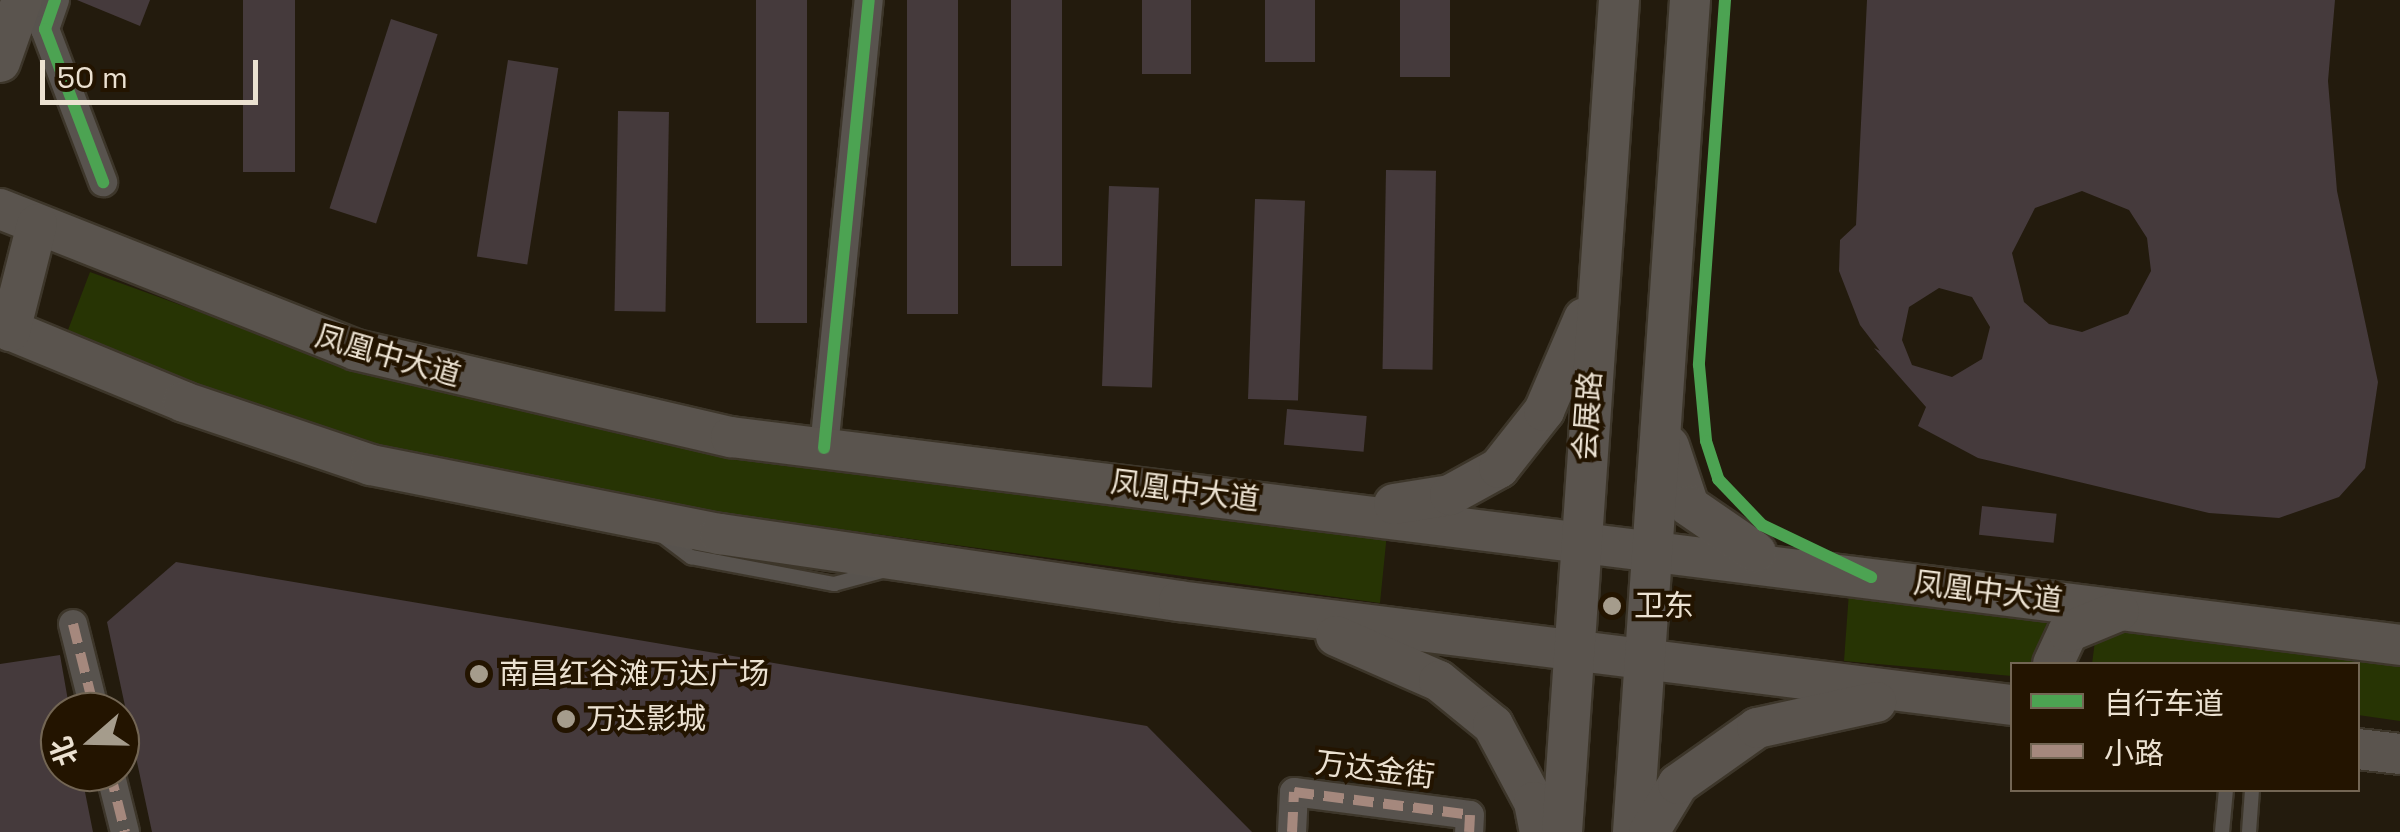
<!DOCTYPE html>
<meta charset="utf-8">
<style>
body{margin:0}
#map{position:relative;width:2400px;height:832px;overflow:hidden;background:#231b0d;font-family:"Space Grotesk","Noto Sans SC",sans-serif}
div>[style]{position:absolute}
[style*='--x']{left:calc(var(--x)*1px);top:calc(var(--y)*1px);width:calc(var(--w)*1px);rotate:calc(var(--a)*1deg)}
.green>*{inset:0;background:#273404}
.building>*{inset:0;background:#453a3c;transform-origin:0 0}
.roads{filter:drop-shadow(2px 0 #3d362a) drop-shadow(-2px 0 #3d362a) drop-shadow(0 2px #3d362a) drop-shadow(0 -2px #3d362a)}
.lane>*{height:14px;margin:-7px;padding:0 7px;transform-origin:7px;border-radius:7px;background:#58534e}
.street>*{height:28px;margin:-14px;padding:0 14px;transform-origin:14px;border-radius:14px;background:#58534e}
.secondary>*{height:40px;margin:-20px;padding:0 20px;transform-origin:20px;border-radius:20px;background:#5a544e}
.quiet>*{height:10px;margin-top:-5px;transform-origin:0;background:repeating-linear-gradient(90deg,#a5887d 0 20px,transparent 0 30px)}
.cycleway>*{height:12px;margin:-6px;padding:0 6px;transform-origin:6px;border-radius:6px;background:#4ca352}
.dots>*{width:28px;height:28px;translate:-50% -50%;box-sizing:border-box;border:5px solid #231400;border-radius:50%}
span{translate:-50% -50%;white-space:nowrap;text-align:center;line-height:1.15;-webkit-text-stroke:8px #231400;paint-order:stroke}
.street-label{font-size:30px;color:#ebe1d1}
.poi-label{font-size:30px;color:#ebe1d1}
.left{translate:0 -50%;text-align:left}
.legend{position:absolute;left:2010px;top:662px;width:350px;height:130px;box-sizing:border-box;background:#231400;border:2px solid #736654;margin:0;padding:12px 18px;list-style:none;font-size:30px;color:#ebe1d1}
.legend li{display:flex;align-items:center;gap:20px;height:50px}
.legend b{width:50px;border:2px solid #736654}
.north{position:absolute;left:40px;top:692px;width:100px;height:100px;box-sizing:border-box;background:#231400;border:2px solid #736654;border-radius:50%;rotate:250deg;font-size:28px;font-weight:700;line-height:40px;text-align:center;color:#ebe1d1}
.north::after{content:'';display:block;margin:auto;width:35px;height:45px;background:#a59c8c;clip-path:polygon(50% 0,100% 100%,50% 72%,0 100%)}
.scale{position:absolute;left:40px;top:60px;width:218px;height:45px;box-sizing:border-box;border:5px solid #ebe1d1;border-top:0;padding-left:12px;font-size:30px;line-height:35px;white-space:nowrap;color:#ebe1d1;-webkit-text-stroke:8px #231400;paint-order:stroke}
</style>
<div id="map">
<div class="green">
<div style="clip-path:polygon(90px 272px,359px 370px,648px 441px,1387px 533px,1380px 603px,597px 496px,370px 444px,201px 387px,68px 330px)"></div>
<div style="clip-path:polygon(1849px 592px,2079px 613px,2075px 664px,2012px 664px,2012px 676px,1844px 661px)"></div>
<div style="clip-path:polygon(2098px 618px,2400px 658px,2400px 721px,2358px 715px,2358px 664px,2092px 664px)"></div>
</div>
<div class="building">
<div style="clip-path:polygon(77px 0,150px 0,140px 26px)"></div>
<div style="left:243px;top:0;width:52px;height:172px"></div>
<div style="left:756px;top:0;width:51px;height:323px"></div>
<div style="left:907px;top:0;width:51px;height:314px"></div>
<div style="left:1011px;top:0;width:51px;height:266px"></div>
<div style="left:1142px;top:0;width:49px;height:74px"></div>
<div style="left:1265px;top:0;width:50px;height:62px"></div>
<div style="left:1400px;top:0;width:50px;height:77px"></div>
<div style="clip-path:polygon(evenodd,1867px 0,2335px 0,2328px 81px,2337px 191px,2378px 382px,2365px 468px,2339px 497px,2279px 518px,2209px 513px,1978px 458px,1918px 426px,1926px 407px,1874px 348px,1880px 351px,1860px 325px,1839px 271px,1840px 240px,1856px 225px,1867px 0,2082px 191px,2129px 210px,2147px 238px,2151px 271px,2128px 314px,2082px 332px,2049px 324px,2024px 302px,2012px 253px,2035px 208px,2082px 191px,1867px 0,1939px 288px,1972px 297px,1990px 327px,1982px 359px,1952px 377px,1912px 365px,1902px 340px,1909px 307px,1939px 288px)"></div>
<div style="left:391px;top:19px;width:49px;height:199px;rotate:18deg"></div>
<div style="left:508px;top:60px;width:51px;height:199px;rotate:9deg"></div>
<div style="left:618px;top:111px;width:51px;height:200px;rotate:1deg"></div>
<div style="left:1386px;top:170px;width:50px;height:199px;rotate:1deg"></div>
<div style="left:1109px;top:186px;width:50px;height:200px;rotate:2deg"></div>
<div style="left:1255px;top:199px;width:50px;height:200px;rotate:2deg"></div>
<div style="left:1287px;top:409px;width:80px;height:36px;rotate:5deg"></div>
<div style="left:1982px;top:506px;width:75px;height:29px;rotate:6deg"></div>
<div style="clip-path:polygon(176px 562px,1147px 726px,1252px 832px,152px 832px,107px 622px)"></div>
<div style="clip-path:polygon(60px 655px,70px 712px,60px 712px,60px 772px,81px 772px,93px 832px,0 832px,0 664px)"></div>
</div>
<div class="roads">
<div class="lane">
<div style="--x:664;--y:537;--w:34;--a:37"></div>
<div style="--x:691;--y:557;--w:146;--a:10.7"></div>
<div style="--x:834;--y:584;--w:50;--a:-15.2"></div>
<div style="--x:2222;--y:832;--w:42;--a:-84.6"></div>
<div style="--x:2249;--y:832;--w:42;--a:-85.9"></div>
</div>
<div class="street">
<div style="--x:55;--y:0;--w:31;--a:109"></div>
<div style="--x:45;--y:29;--w:164;--a:69.2"></div>
<div style="--x:824;--y:448;--w:450;--a:-84.3"></div>
<div style="--x:73;--y:624;--w:91;--a:76"></div>
<div style="--x:110;--y:772;--w:62;--a:76"></div>
<div style="--x:1292;--y:832;--w:40;--a:-87.1"></div>
<div style="--x:1294;--y:792;--w:177;--a:7.4"></div>
<div style="--x:1470;--y:815;--w:17;--a:93"></div>
</div>
<div class="secondary">
<div style="--x:0;--y:62;--w:66;--a:-70.5"></div>
<div style="--x:0;--y:209;--w:383;--a:21.6"></div>
<div style="--x:356;--y:350;--w:385;--a:13.1"></div>
<div style="--x:731;--y:437;--w:1682;--a:7.1"></div>
<div style="--x:0;--y:326;--w:199;--a:22.4"></div>
<div style="--x:184;--y:402;--w:197;--a:18.6"></div>
<div style="--x:371;--y:465;--w:356;--a:11.2"></div>
<div style="--x:720;--y:534;--w:464;--a:8.3"></div>
<div style="--x:1179;--y:601;--w:839;--a:7.12"></div>
<div style="--x:10;--y:331;--w:110;--a:-75.8"></div>
<div style="--x:1669;--y:446;--w:63;--a:71.6"></div>
<div style="--x:1689;--y:506;--w:81;--a:34.5"></div>
<div style="--x:1394;--y:504;--w:57;--a:-9.1"></div>
<div style="--x:1450;--y:495;--w:56;--a:-28.9"></div>
<div style="--x:1499;--y:468;--w:73;--a:-51.7"></div>
<div style="--x:1544;--y:411;--w:101;--a:-66.7"></div>
<div style="--x:1336;--y:636;--w:112;--a:23.6"></div>
<div style="--x:1439;--y:681;--w:70;--a:39.2"></div>
<div style="--x:1493;--y:725;--w:87;--a:62"></div>
<div style="--x:1534;--y:802;--w:31;--a:79"></div>
<div style="--x:2053;--y:664;--w:35;--a:-65"></div>
<div style="--x:2068;--y:632;--w:55;--a:-22.4"></div>
<div style="--x:2358;--y:749;--w:42;--a:6.8"></div>
<div style="--x:1562;--y:832;--w:834;--a:-86.08"></div>
<div style="--x:1633;--y:832;--w:834;--a:-86.08"></div>
<div style="--x:1649;--y:832;--w:56;--a:-58.9"></div>
<div style="--x:1678;--y:784;--w:97;--a:-35.3"></div>
<div style="--x:1757;--y:728;--w:122;--a:-12.3"></div>
</div>
</div>
<div class="quiet">
<div style="--x:73;--y:624;--w:91;--a:76"></div>
<div style="--x:110;--y:772;--w:62;--a:76"></div>
<div style="--x:1292;--y:832;--w:40;--a:-87.1"></div>
<div style="--x:1294;--y:792;--w:177;--a:7.4"></div>
<div style="--x:1470;--y:815;--w:17;--a:93"></div>
</div>
<div class="cycleway">
<div style="--x:55;--y:0;--w:31;--a:109"></div>
<div style="--x:45;--y:29;--w:164;--a:69.2"></div>
<div style="--x:1725;--y:0;--w:366;--a:94.1"></div>
<div style="--x:1699;--y:365;--w:76;--a:84.7"></div>
<div style="--x:1706;--y:441;--w:40;--a:72"></div>
<div style="--x:1718;--y:479;--w:64;--a:46.3"></div>
<div style="--x:1762;--y:525;--w:121;--a:25.5"></div>
<div style="--x:824;--y:448;--w:450;--a:-84.3"></div>
</div>
<div class="dots">
<div style="left:1612px;top:606px;background:#a59c8c"></div>
<div style="left:479px;top:674px;background:#a59c8c"></div>
<div style="left:566px;top:719px;background:#a59c8c"></div>
</div>
<div class="street-label">
<span style="left:388px;top:356px;rotate:16deg">凤凰中大道</span>
<span style="left:1588px;top:416px;rotate:-86deg">会展路</span>
<span style="left:1185px;top:491px;rotate:7deg">凤凰中大道</span>
<span style="left:1988px;top:592px;rotate:7deg">凤凰中大道</span>
<span style="left:1375px;top:770px;rotate:7deg">万达金街</span>
</div>
<div class="poi-label">
<span class="left" style="left:1634px;top:606px">卫东</span>
<span class="left" style="left:499px;top:674px">南昌红谷滩万达广场</span>
<span class="left" style="left:586px;top:719px">万达影城</span>
</div>
<ul class="legend">
<li><b style="height:12px;background:#4ca352"></b>自行车道</li>
<li><b style="height:12px;background:#a5887d"></b>小路</li>
</ul>
<div class="north">北</div>
<div class="scale">50 m</div>
</div>
